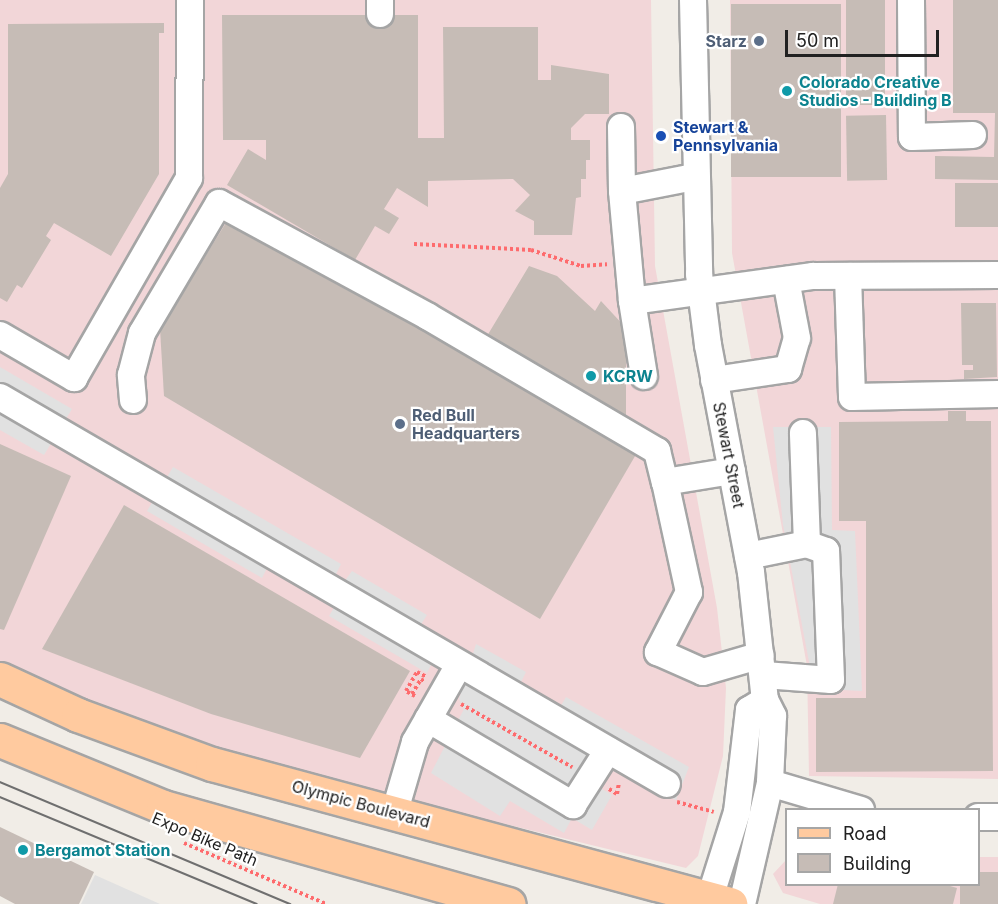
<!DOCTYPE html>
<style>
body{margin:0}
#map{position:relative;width:998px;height:904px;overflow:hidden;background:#f1ede7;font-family:Inter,sans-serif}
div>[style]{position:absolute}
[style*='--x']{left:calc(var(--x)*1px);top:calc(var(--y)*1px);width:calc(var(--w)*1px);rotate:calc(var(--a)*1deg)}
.commercial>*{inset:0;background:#f2d6d8}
.parking>*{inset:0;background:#e1e1e1}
.building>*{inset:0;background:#c6bcb6;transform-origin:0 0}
.path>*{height:4px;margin-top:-2px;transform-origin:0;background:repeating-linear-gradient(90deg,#fe6b6d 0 3px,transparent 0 6px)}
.roads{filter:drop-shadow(2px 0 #a5a5a5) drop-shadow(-2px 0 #a5a5a5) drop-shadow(0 2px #a5a5a5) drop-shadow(0 -2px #a5a5a5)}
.minor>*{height:26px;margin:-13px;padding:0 13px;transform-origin:13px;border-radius:13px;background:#fff}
.major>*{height:33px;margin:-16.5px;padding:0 16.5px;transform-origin:16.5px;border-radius:16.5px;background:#ffca9f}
.tram>*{height:1.5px;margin:-0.75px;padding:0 0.75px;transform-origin:0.75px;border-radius:0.75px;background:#6f6f6f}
.dots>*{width:16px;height:16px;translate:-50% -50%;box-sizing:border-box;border:3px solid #fff;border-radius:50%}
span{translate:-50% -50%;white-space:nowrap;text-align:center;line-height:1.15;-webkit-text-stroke:4.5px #fff;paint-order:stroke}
.service-label{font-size:16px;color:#4e5e75;font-weight:700}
.right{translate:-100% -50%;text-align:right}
.left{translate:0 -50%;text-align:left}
.culture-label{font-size:16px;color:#0d838f;font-weight:700}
.transit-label{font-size:16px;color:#164399;font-weight:700}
.street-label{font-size:16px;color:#212121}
.legend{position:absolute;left:785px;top:808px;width:195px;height:78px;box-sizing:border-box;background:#fff;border:2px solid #a6a6a6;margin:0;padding:8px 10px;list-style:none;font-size:18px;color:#212121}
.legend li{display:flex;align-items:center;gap:12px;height:30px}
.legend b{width:30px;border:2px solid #a6a6a6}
.scale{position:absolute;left:785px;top:30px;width:154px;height:27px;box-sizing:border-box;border:3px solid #212121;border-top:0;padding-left:8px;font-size:18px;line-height:21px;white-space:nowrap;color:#212121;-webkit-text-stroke:4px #fff;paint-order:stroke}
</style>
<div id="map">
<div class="commercial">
<div style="clip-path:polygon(0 0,651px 0,655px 266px,717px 608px,726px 688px,723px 756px,698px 856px,686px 868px,237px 759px,91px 706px,0 663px)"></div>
<div style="clip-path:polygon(730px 0,998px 0,998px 779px,809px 776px,807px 666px,732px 253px)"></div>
<div style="clip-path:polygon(979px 857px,998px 857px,998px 904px,820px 904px,783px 893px,773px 874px,786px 860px,786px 884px,978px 884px)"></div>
</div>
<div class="parking">
<div style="clip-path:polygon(0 367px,72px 409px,44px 455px,0 430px)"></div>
<div style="clip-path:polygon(773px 427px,831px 427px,832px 530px,855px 531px,862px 691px,842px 690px,810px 667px,783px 525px)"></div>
<div style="clip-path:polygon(173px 467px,341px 564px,335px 576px,344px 582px,352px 571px,427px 615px,420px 626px,433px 661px,427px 673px,329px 616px,335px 606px,268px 566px,262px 578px,147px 511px)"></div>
<div style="clip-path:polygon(476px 644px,526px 672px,519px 686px,559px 709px,566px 697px,689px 767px,676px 800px,609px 769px,599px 787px,612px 795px,592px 830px,572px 818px,564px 833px,510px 801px,500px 816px,431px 773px,464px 709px,459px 699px)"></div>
<div style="clip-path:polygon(95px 875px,160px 904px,81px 904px)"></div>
</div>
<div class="building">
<div style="left:846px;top:0;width:39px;height:105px"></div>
<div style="clip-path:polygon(953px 0,998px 0,998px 180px,935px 179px,935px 156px,994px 157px,995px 113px,953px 113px)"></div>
<div style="left:841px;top:4px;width:173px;height:110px;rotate:90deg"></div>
<div style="clip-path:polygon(222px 15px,418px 15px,418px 138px,444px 138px,443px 27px,538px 27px,538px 80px,551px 80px,551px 65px,609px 74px,609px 114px,585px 114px,571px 128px,571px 140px,590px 140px,590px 160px,586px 160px,586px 179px,581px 179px,581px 197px,576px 198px,572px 235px,534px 235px,534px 221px,515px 211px,530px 195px,513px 179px,428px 181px,428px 207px,397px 188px,384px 209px,399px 218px,389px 234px,375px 226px,355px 260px,227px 185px,248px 149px,266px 160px,266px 140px,223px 140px)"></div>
<div style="clip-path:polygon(164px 23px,164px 33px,159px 33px,159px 174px,111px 256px,54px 223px,46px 236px,51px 240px,22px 288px,17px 285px,7px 302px,0 298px,0 188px,8px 174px,8px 24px)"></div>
<div style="left:886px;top:115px;width:65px;height:40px;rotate:89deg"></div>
<div style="left:955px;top:183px;width:43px;height:44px"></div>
<div style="clip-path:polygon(229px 218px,638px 451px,540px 619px,164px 396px,160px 329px)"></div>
<div style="clip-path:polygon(529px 266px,557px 276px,595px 311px,601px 301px,626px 328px,626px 416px,487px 336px)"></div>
<div style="clip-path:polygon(961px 303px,996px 303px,997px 377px,964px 379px,964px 370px,973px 370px,973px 365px,962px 365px)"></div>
<div style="clip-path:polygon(948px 411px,966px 411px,966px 421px,991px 421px,993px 771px,816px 772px,816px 698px,866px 698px,866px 521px,839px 521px,839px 422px,948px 421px)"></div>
<div style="clip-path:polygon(0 444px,71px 476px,4px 630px,0 629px)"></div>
<div style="clip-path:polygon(124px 505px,410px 671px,360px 758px,211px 714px,42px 649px)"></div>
<div style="clip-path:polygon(0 827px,94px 872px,79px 904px,15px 904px,0 896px)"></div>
<div style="clip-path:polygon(978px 872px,998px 872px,998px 904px,960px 904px,960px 884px,978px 884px)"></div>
<div style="clip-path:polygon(838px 884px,943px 884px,957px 888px,953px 904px,833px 904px)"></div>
</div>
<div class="path">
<div style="--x:414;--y:244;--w:117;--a:2.9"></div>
<div style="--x:531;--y:250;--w:52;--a:17.7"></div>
<div style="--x:581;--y:266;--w:26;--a:-4"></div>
<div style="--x:412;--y:694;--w:17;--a:-59"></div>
<div style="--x:421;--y:679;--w:5;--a:37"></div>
<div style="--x:415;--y:696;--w:10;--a:-151"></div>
<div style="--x:406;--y:691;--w:22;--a:-60"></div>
<div style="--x:417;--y:672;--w:11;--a:27"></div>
<div style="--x:461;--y:704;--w:128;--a:29.6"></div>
<div style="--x:609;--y:789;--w:9;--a:32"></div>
<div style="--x:617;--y:794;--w:11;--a:-80"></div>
<div style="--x:677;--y:802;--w:38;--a:15"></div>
<div style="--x:184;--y:843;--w:155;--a:23.2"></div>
</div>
<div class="roads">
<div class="minor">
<div style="--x:693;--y:0;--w:274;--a:88.7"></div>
<div style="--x:699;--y:274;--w:72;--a:82.8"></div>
<div style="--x:708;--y:345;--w:231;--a:79.3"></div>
<div style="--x:751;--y:572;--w:129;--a:83.8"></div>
<div style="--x:765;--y:700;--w:18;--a:63"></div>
<div style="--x:773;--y:716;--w:67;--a:92.6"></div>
<div style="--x:770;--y:783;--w:124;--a:103"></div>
<div style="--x:911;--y:0;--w:137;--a:89.6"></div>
<div style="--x:912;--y:137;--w:61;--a:-1.9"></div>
<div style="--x:380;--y:14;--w:14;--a:-90"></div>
<div style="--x:621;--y:127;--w:64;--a:89.1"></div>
<div style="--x:694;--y:177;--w:73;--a:169"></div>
<div style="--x:622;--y:191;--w:110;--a:84.8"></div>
<div style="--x:632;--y:301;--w:183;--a:-7.9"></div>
<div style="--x:813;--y:276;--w:185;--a:-0.3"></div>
<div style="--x:848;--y:276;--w:121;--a:88.1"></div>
<div style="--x:852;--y:397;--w:146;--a:-1.2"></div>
<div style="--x:632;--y:301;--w:76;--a:80.9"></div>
<div style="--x:0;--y:335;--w:86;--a:30.2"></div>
<div style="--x:74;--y:378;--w:231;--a:-60.1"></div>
<div style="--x:189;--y:178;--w:178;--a:-89.7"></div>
<div style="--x:714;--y:380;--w:75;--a:-8.5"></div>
<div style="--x:788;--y:369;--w:32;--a:-74"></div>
<div style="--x:797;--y:338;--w:59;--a:-100.7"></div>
<div style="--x:0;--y:397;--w:771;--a:30.12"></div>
<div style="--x:133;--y:400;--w:25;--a:-95"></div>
<div style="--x:131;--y:375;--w:43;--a:-75.3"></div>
<div style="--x:142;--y:333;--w:151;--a:-59.4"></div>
<div style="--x:219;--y:203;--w:237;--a:28.5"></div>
<div style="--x:427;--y:316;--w:267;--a:30.4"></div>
<div style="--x:657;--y:451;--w:32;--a:76"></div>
<div style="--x:732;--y:471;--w:68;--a:170.7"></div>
<div style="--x:665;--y:482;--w:113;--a:77.7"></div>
<div style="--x:689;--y:592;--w:68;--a:117.3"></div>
<div style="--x:658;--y:652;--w:49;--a:24"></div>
<div style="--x:703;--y:672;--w:60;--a:-16.3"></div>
<div style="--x:748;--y:556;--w:60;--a:-11.5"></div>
<div style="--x:807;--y:544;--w:111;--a:-92.1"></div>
<div style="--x:764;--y:675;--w:67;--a:4.3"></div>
<div style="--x:831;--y:680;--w:129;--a:-92.2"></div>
<div style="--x:826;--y:551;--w:20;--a:-160"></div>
<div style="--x:428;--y:719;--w:169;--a:30.7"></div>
<div style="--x:573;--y:805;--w:65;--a:-57.5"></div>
<div style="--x:770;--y:783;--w:95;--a:16.5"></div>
<div style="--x:394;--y:814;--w:75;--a:-73.7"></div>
<div style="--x:415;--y:742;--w:89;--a:-60.3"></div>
<div style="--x:978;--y:817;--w:20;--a:0"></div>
<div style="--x:708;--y:904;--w:96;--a:-72.5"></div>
<div style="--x:737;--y:812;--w:103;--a:-83.3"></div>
<div style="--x:749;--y:710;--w:19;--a:-32"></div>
</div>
<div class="major">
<div style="--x:0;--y:679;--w:86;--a:24.8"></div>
<div style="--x:78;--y:715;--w:143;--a:20.1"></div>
<div style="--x:212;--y:764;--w:537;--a:15.12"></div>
<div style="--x:0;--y:740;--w:176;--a:22.3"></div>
<div style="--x:163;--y:807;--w:359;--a:15.7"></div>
</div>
</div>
<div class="tram">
<div style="--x:0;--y:782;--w:315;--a:22.8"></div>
<div style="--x:0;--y:797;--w:278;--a:22.6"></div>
</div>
<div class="dots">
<div style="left:759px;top:41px;background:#5c6f8a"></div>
<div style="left:787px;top:91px;background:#0f9aa8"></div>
<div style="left:661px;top:136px;background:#1a4fb4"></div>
<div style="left:591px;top:376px;background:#0f9aa8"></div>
<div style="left:400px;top:424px;background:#5c6f8a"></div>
<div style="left:23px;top:850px;background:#0f9aa8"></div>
</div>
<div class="service-label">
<span class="right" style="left:747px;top:41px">Starz</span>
<span class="left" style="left:412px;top:424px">Red Bull<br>Headquarters</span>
</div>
<div class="culture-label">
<span class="left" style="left:799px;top:91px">Colorado Creative<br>Studios - Building B</span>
<span class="left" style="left:603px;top:376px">KCRW</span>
<span class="left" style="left:35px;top:850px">Bergamot Station</span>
</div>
<div class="transit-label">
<span class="left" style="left:673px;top:136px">Stewart &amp;<br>Pennsylvania</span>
</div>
<div class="street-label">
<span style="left:729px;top:455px;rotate:79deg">Stewart Street</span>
<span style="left:361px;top:804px;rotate:15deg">Olympic Boulevard</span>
<span style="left:205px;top:839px;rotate:23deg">Expo Bike Path</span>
</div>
<ul class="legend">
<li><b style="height:8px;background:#ffca9f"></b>Road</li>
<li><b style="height:16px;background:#c6bcb6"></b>Building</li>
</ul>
<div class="scale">50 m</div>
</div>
